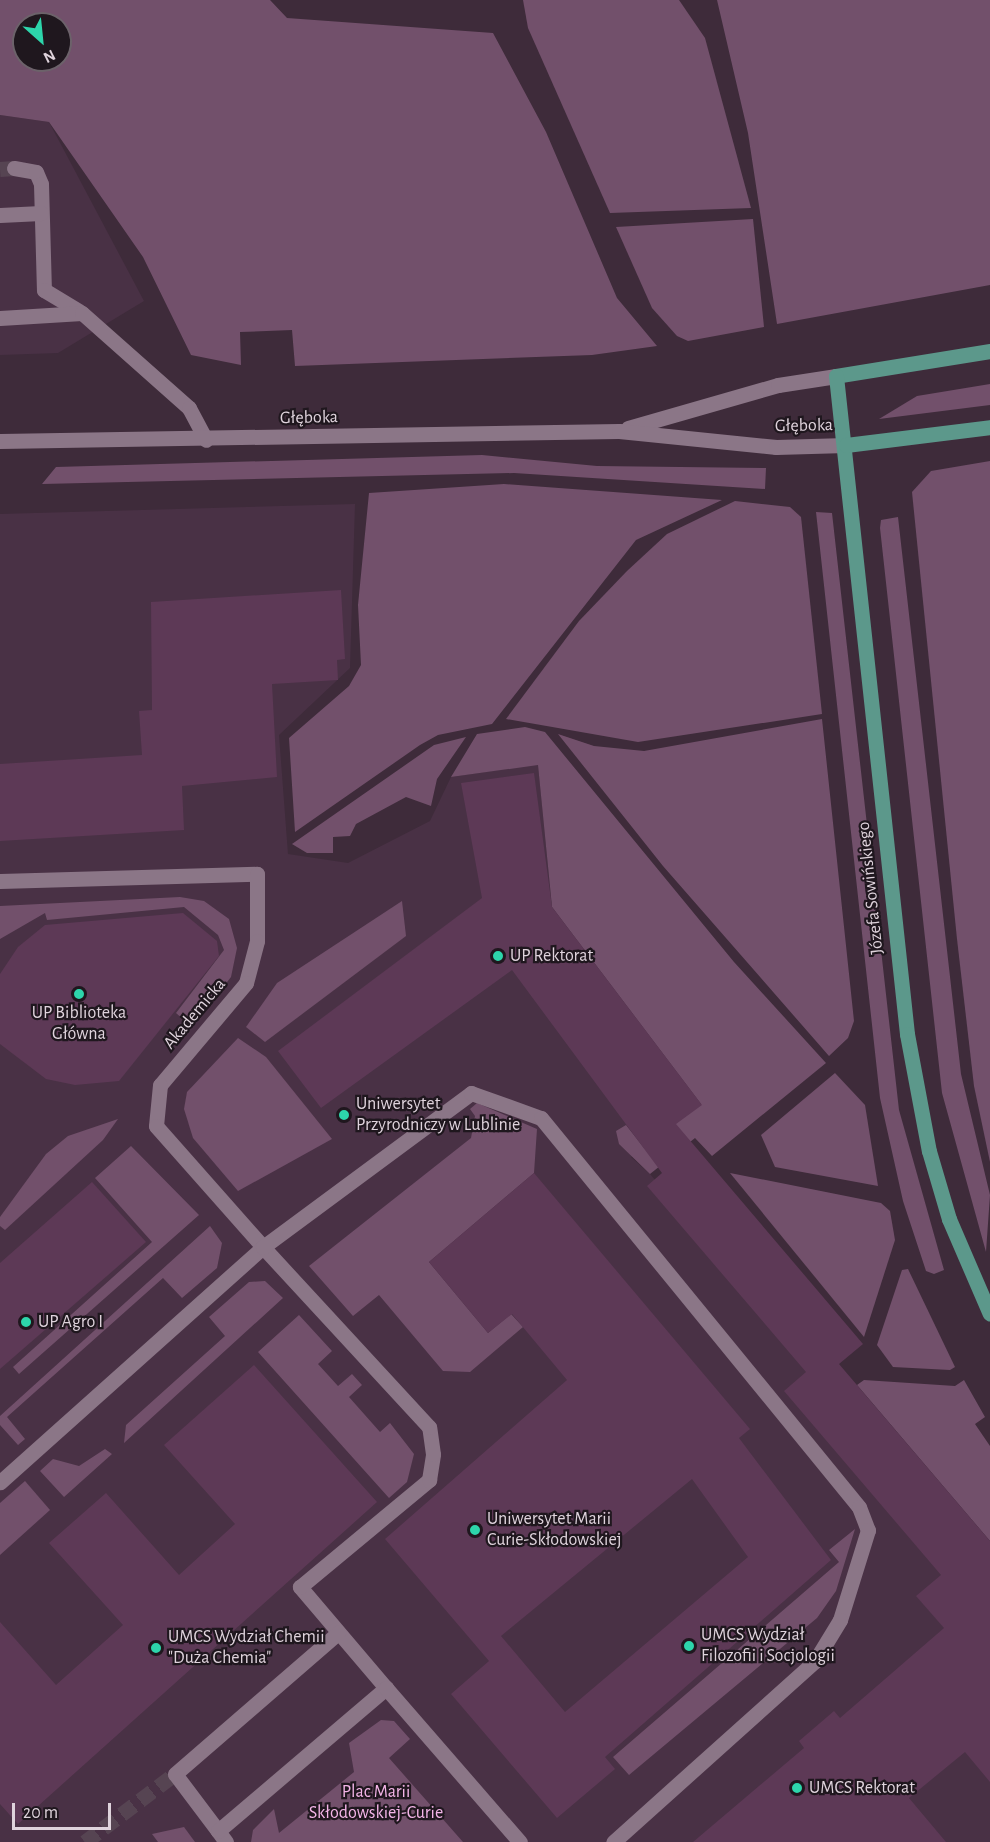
<!DOCTYPE html>
<meta charset="utf-8">
<style>
body{margin:0}
#map{position:relative;width:990px;height:1842px;overflow:hidden;background:#3e2b3a;font-family:"Alegreya Sans",sans-serif}
div>[style]{position:absolute}
[style*='--x']{left:calc(var(--x)*1px);top:calc(var(--y)*1px);width:calc(var(--w)*1px);rotate:calc(var(--a)*1deg)}
.built>*{inset:0;background:#493145}
.green>*{inset:0;background:#72506b}
.building>*{inset:0;background:#5d3956}
.minor-tunnel>*{height:15px;margin-top:-7.5px;transform-origin:0;background:repeating-linear-gradient(90deg,#564452 0 15px,transparent 0 23px)}
.minor>*{height:15px;margin:-7.5px;padding:0 7.5px;transform-origin:7.5px;border-radius:7.5px;background:#8b7687}
.major>*{height:15px;margin:-7.5px;padding:0 7.5px;transform-origin:7.5px;border-radius:7.5px;background:#5c988b}
.dots>*{width:16px;height:16px;translate:-50% -50%;box-sizing:border-box;border:3px solid #1f171e;border-radius:50%}
span{translate:-50% -50%;white-space:nowrap;text-align:center;line-height:1.15;-webkit-text-stroke:4.5px #1f171e;paint-order:stroke}
.street-label{font-size:18px;color:#dfd3dc}
.poi-label{font-size:18px;color:#dfd3dc}
.left{translate:0 -50%;text-align:left}
.park-label{font-size:18px;color:#f4b5e8}
.north{position:absolute;left:12px;top:12px;width:60px;height:60px;box-sizing:border-box;background:#1f171e;border:2px solid #6c626a;border-radius:50%;rotate:153deg;font-size:16px;font-weight:700;line-height:24px;text-align:center;color:#dfd3dc}
.north::after{content:'';display:block;margin:auto;width:21px;height:27px;background:#2dd5ab;clip-path:polygon(50% 0,100% 100%,50% 72%,0 100%)}
.scale{position:absolute;left:12px;top:1803px;width:99px;height:27px;box-sizing:border-box;border:3px solid #dfd3dc;border-top:0;padding-left:8px;font-size:18px;line-height:21px;white-space:nowrap;color:#dfd3dc;-webkit-text-stroke:4px #1f171e;paint-order:stroke}
</style>
<div id="map">
<div class="built">
<div style="clip-path:polygon(0 115px,49px 122px,144px 301px,58px 353px,0 355px)"></div>
<div style="clip-path:polygon(355px 504px,350px 668px,279px 735px,288px 854px,348px 863px,430px 821px,451px 777px,538px 764px,552px 907px,702px 1105px,631px 1157px,650px 1174px,990px 1578px,990px 1842px,0 1842px,0 514px)"></div>
</div>
<div class="green">
<div style="clip-path:polygon(evenodd,0 0,270px 0,287px 18px,493px 33px,546px 132px,617px 298px,657px 346px,592px 355px,295px 366px,292px 330px,240px 332px,241px 365px,191px 355px,143px 257px,49px 122px,0 115px,0 0,24px 24px,60px 24px,60px 60px,24px 60px,24px 24px)"></div>
<div style="clip-path:polygon(523px 0,679px 0,705px 38px,751px 208px,610px 213px,528px 28px)"></div>
<div style="clip-path:polygon(717px 0,990px 0,990px 285px,777px 324px,748px 133px)"></div>
<div style="clip-path:polygon(753px 219px,764px 327px,688px 341px,677px 336px,652px 308px,616px 227px)"></div>
<div style="clip-path:polygon(990px 384px,990px 405px,879px 419px,917px 396px)"></div>
<div style="clip-path:polygon(482px 455px,597px 466px,766px 468px,765px 489px,514px 473px,42px 484px,56px 467px)"></div>
<div style="clip-path:polygon(990px 461px,990px 1162px,974px 1086px,957px 939px,912px 492px,931px 471px)"></div>
<div style="clip-path:polygon(504px 484px,722px 500px,636px 540px,492px 724px,438px 735px,420px 745px,295px 832px,289px 738px,349px 686px,361px 665px,358px 605px,369px 493px)"></div>
<div style="clip-path:polygon(735px 501px,790px 507px,801px 517px,822px 714px,638px 742px,506px 719px,579px 621px,627px 571px,667px 534px)"></div>
<div style="clip-path:polygon(816px 512px,832px 513px,899px 1110px,944px 1270px,934px 1274px,926px 1271px,903px 1201px,880px 1098px)"></div>
<div style="clip-path:polygon(898px 517px,961px 1074px,990px 1195px,986px 1252px,942px 1093px,880px 528px,881px 520px)"></div>
<div style="clip-path:polygon(822px 719px,854px 1021px,848px 1038px,829px 1056px,663px 866px,558px 734px,594px 746px,644px 751px)"></div>
<div style="clip-path:polygon(525px 727px,545px 732px,734px 962px,826px 1063px,712px 1156px,695px 1138px,650px 1174px,619px 1144px,616px 1131px,626px 1125px,644px 1148px,701px 1104px,552px 907px,538px 765px,451px 777px,477px 734px)"></div>
<div style="clip-path:polygon(466px 737px,437px 779px,431px 806px,406px 797px,356px 824px,350px 836px,333px 837px,333px 853px,307px 853px,292px 844px,434px 745px)"></div>
<div style="clip-path:polygon(180px 897px,204px 901px,229px 919px,237px 948px,231px 977px,192px 1027px,176px 1013px,224px 950px,218px 935px,184px 907px,47px 920px,45px 913px,0 939px,0 906px)"></div>
<div style="clip-path:polygon(402px 901px,406px 936px,265px 1042px,246px 1027px,277px 983px)"></div>
<div style="clip-path:polygon(238px 1038px,266px 1057px,332px 1139px,238px 1191px,193px 1138px,184px 1109px,187px 1092px)"></div>
<div style="clip-path:polygon(835px 1073px,865px 1105px,878px 1186px,775px 1167px,761px 1135px)"></div>
<div style="clip-path:polygon(477px 1103px,537px 1129px,534px 1173px,429px 1262px,488px 1333px,511px 1314px,523px 1327px,470px 1372px,443px 1371px,379px 1295px,353px 1316px,309px 1266px,471px 1138px,475px 1116px,470px 1109px)"></div>
<div style="clip-path:polygon(118px 1119px,103px 1140px,5px 1230px,0 1226px,0 1217px,46px 1154px,68px 1136px)"></div>
<div style="clip-path:polygon(131px 1146px,199px 1215px,19px 1374px,13px 1367px,152px 1242px,95px 1178px)"></div>
<div style="clip-path:polygon(730px 1173px,881px 1203px,890px 1211px,895px 1240px,864px 1337px)"></div>
<div style="clip-path:polygon(210px 1226px,222px 1243px,217px 1268px,182px 1298px,163px 1278px,7px 1417px,25px 1439px,18px 1445px,0 1425px,0 1416px)"></div>
<div style="clip-path:polygon(908px 1269px,955px 1367px,950px 1370px,893px 1367px,877px 1345px,902px 1270px)"></div>
<div style="clip-path:polygon(265px 1281px,283px 1298px,124px 1443px,126px 1425px,225px 1336px,209px 1317px,249px 1282px)"></div>
<div style="clip-path:polygon(299px 1315px,332px 1351px,318px 1364px,338px 1386px,352px 1374px,362px 1385px,349px 1397px,380px 1432px,390px 1423px,414px 1454px,407px 1482px,389px 1498px,258px 1352px)"></div>
<div style="clip-path:polygon(864px 1380px,955px 1386px,964px 1380px,985px 1417px,975px 1424px,990px 1446px,990px 1541px,857px 1385px)"></div>
<div style="clip-path:polygon(105px 1449px,112px 1454px,64px 1497px,40px 1471px,53px 1459px,79px 1466px)"></div>
<div style="clip-path:polygon(25px 1481px,50px 1510px,0 1555px,0 1503px)"></div>
<div style="clip-path:polygon(855px 1529px,836px 1591px,817px 1618px,629px 1775px,613px 1757px,839px 1562px,829px 1550px)"></div>
<div style="clip-path:polygon(381px 1720px,394px 1721px,410px 1739px,389px 1758px,463px 1842px,251px 1842px,253px 1830px,274px 1809px,279px 1833px,354px 1772px,349px 1743px)"></div>
<div style="clip-path:polygon(184px 1827px,195px 1842px,158px 1842px,152px 1834px)"></div>
</div>
<div class="building">
<div style="clip-path:polygon(341px 590px,345px 659px,337px 660px,338px 680px,272px 684px,277px 777px,182px 786px,184px 830px,0 841px,0 764px,142px 755px,139px 711px,152px 710px,151px 602px)"></div>
<div style="clip-path:polygon(534px 773px,552px 907px,702px 1105px,676px 1124px,863px 1344px,839px 1364px,990px 1541px,990px 1782px,965px 1752px,909px 1798px,946px 1842px,693px 1842px,804px 1748px,799px 1741px,834px 1711px,840px 1718px,944px 1628px,916px 1596px,941px 1575px,784px 1391px,806px 1372px,647px 1186px,662px 1173px,512px 970px,321px 1108px,278px 1051px,482px 898px,461px 783px)"></div>
<div style="clip-path:polygon(183px 913px,217px 941px,219px 956px,119px 1081px,75px 1085px,46px 1079px,0 1044px,0 974px,18px 947px,45px 925px)"></div>
<div style="clip-path:polygon(evenodd,534px 1173px,750px 1429px,739px 1438px,831px 1560px,605px 1757px,615px 1769px,557px 1818px,451px 1694px,489px 1661px,385px 1539px,567px 1380px,512px 1314px,488px 1333px,429px 1262px,534px 1173px,692px 1479px,748px 1557px,565px 1712px,501px 1636px,692px 1479px)"></div>
<div style="clip-path:polygon(92px 1182px,146px 1242px,0 1369px,0 1263px)"></div>
<div style="clip-path:polygon(254px 1365px,377px 1502px,18px 1824px,0 1804px,0 1622px,56px 1685px,123px 1625px,49px 1543px,106px 1493px,179px 1575px,235px 1524px,164px 1445px)"></div>
</div>
<div class="minor-tunnel">
<div style="--x:0;--y:169;--w:14;--a:-4"></div>
<div style="--x:85;--y:1842;--w:113;--a:-37.1"></div>
</div>
<div class="minor">
<div style="--x:14;--y:168;--w:22;--a:10"></div>
<div style="--x:36;--y:172;--w:13;--a:67"></div>
<div style="--x:41;--y:184;--w:106;--a:88.4"></div>
<div style="--x:44;--y:290;--w:41;--a:31"></div>
<div style="--x:0;--y:215;--w:41;--a:-2.8"></div>
<div style="--x:0;--y:318;--w:82;--a:-3.5"></div>
<div style="--x:82;--y:313;--w:143;--a:41.6"></div>
<div style="--x:189;--y:408;--w:36;--a:62"></div>
<div style="--x:628;--y:428;--w:156;--a:-16"></div>
<div style="--x:778;--y:385;--w:59;--a:-8.8"></div>
<div style="--x:0;--y:441;--w:619;--a:-0.93"></div>
<div style="--x:619;--y:431;--w:158;--a:5.8"></div>
<div style="--x:776;--y:447;--w:70;--a:-1.6"></div>
<div style="--x:0;--y:881;--w:257;--a:-1.6"></div>
<div style="--x:257;--y:874;--w:67;--a:90"></div>
<div style="--x:257;--y:941;--w:43;--a:104.7"></div>
<div style="--x:246;--y:983;--w:133;--a:130.1"></div>
<div style="--x:160;--y:1085;--w:41;--a:95.6"></div>
<div style="--x:156;--y:1126;--w:162;--a:48.5"></div>
<div style="--x:263;--y:1247;--w:353;--a:138.2"></div>
<div style="--x:386;--y:1688;--w:133;--a:-130.4"></div>
<div style="--x:300;--y:1587;--w:168;--a:-39.7"></div>
<div style="--x:429;--y:1480;--w:26;--a:-81"></div>
<div style="--x:433;--y:1454;--w:27;--a:-98"></div>
<div style="--x:429;--y:1427;--w:245;--a:-132.7"></div>
<div style="--x:263;--y:1247;--w:259;--a:-36.5"></div>
<div style="--x:471;--y:1093;--w:74;--a:19.7"></div>
<div style="--x:541;--y:1118;--w:502;--a:50.73"></div>
<div style="--x:859;--y:1507;--w:25;--a:69"></div>
<div style="--x:868;--y:1530;--w:94;--a:107.3"></div>
<div style="--x:840;--y:1620;--w:48;--a:121.4"></div>
<div style="--x:815;--y:1661;--w:271;--a:138.1"></div>
<div style="--x:218;--y:1831;--w:71;--a:-127"></div>
<div style="--x:175;--y:1774;--w:216;--a:-40.9"></div>
<div style="--x:226;--y:1842;--w:14;--a:-126"></div>
<div style="--x:218;--y:1831;--w:221;--a:-40.4"></div>
<div style="--x:386;--y:1688;--w:204;--a:49"></div>
</div>
<div class="major">
<div style="--x:990;--y:351;--w:156;--a:170.8"></div>
<div style="--x:836;--y:376;--w:662;--a:83.84"></div>
<div style="--x:907;--y:1034;--w:119;--a:79.4"></div>
<div style="--x:929;--y:1151;--w:71;--a:73.6"></div>
<div style="--x:949;--y:1219;--w:103;--a:66.7"></div>
<div style="--x:846;--y:445;--w:145;--a:-7.1"></div>
</div>
<div class="dots">
<div style="left:498px;top:956px;background:#2dd5ab"></div>
<div style="left:79px;top:994px;background:#2dd5ab"></div>
<div style="left:344px;top:1115px;background:#2dd5ab"></div>
<div style="left:26px;top:1322px;background:#2dd5ab"></div>
<div style="left:475px;top:1530px;background:#2dd5ab"></div>
<div style="left:689px;top:1646px;background:#2dd5ab"></div>
<div style="left:156px;top:1648px;background:#2dd5ab"></div>
<div style="left:797px;top:1788px;background:#2dd5ab"></div>
</div>
<div class="street-label">
<span style="left:309px;top:418px;rotate:-1deg">Głęboka</span>
<span style="left:804px;top:426px;rotate:-1deg">Głęboka</span>
<span style="left:871px;top:888px;rotate:-96deg">Józefa Sowińskiego</span>
<span style="left:195px;top:1014px;rotate:-50deg">Akademicka</span>
</div>
<div class="poi-label">
<span class="left" style="left:510px;top:956px">UP Rektorat</span>
<span style="left:79px;top:1024px">UP Biblioteka<br>Główna</span>
<span class="left" style="left:356px;top:1115px">Uniwersytet<br>Przyrodniczy w Lublinie</span>
<span class="left" style="left:38px;top:1322px">UP Agro I</span>
<span class="left" style="left:487px;top:1530px">Uniwersytet Marii<br>Curie-Skłodowskiej</span>
<span class="left" style="left:701px;top:1646px">UMCS Wydział<br>Filozofii i Socjologii</span>
<span class="left" style="left:168px;top:1648px">UMCS Wydział Chemii<br>"Duża Chemia"</span>
<span class="left" style="left:809px;top:1788px">UMCS Rektorat</span>
</div>
<div class="park-label">
<span style="left:376px;top:1803px">Plac Marii<br>Skłodowskiej-Curie</span>
</div>
<div class="north">N</div>
<div class="scale">20 m</div>
</div>
